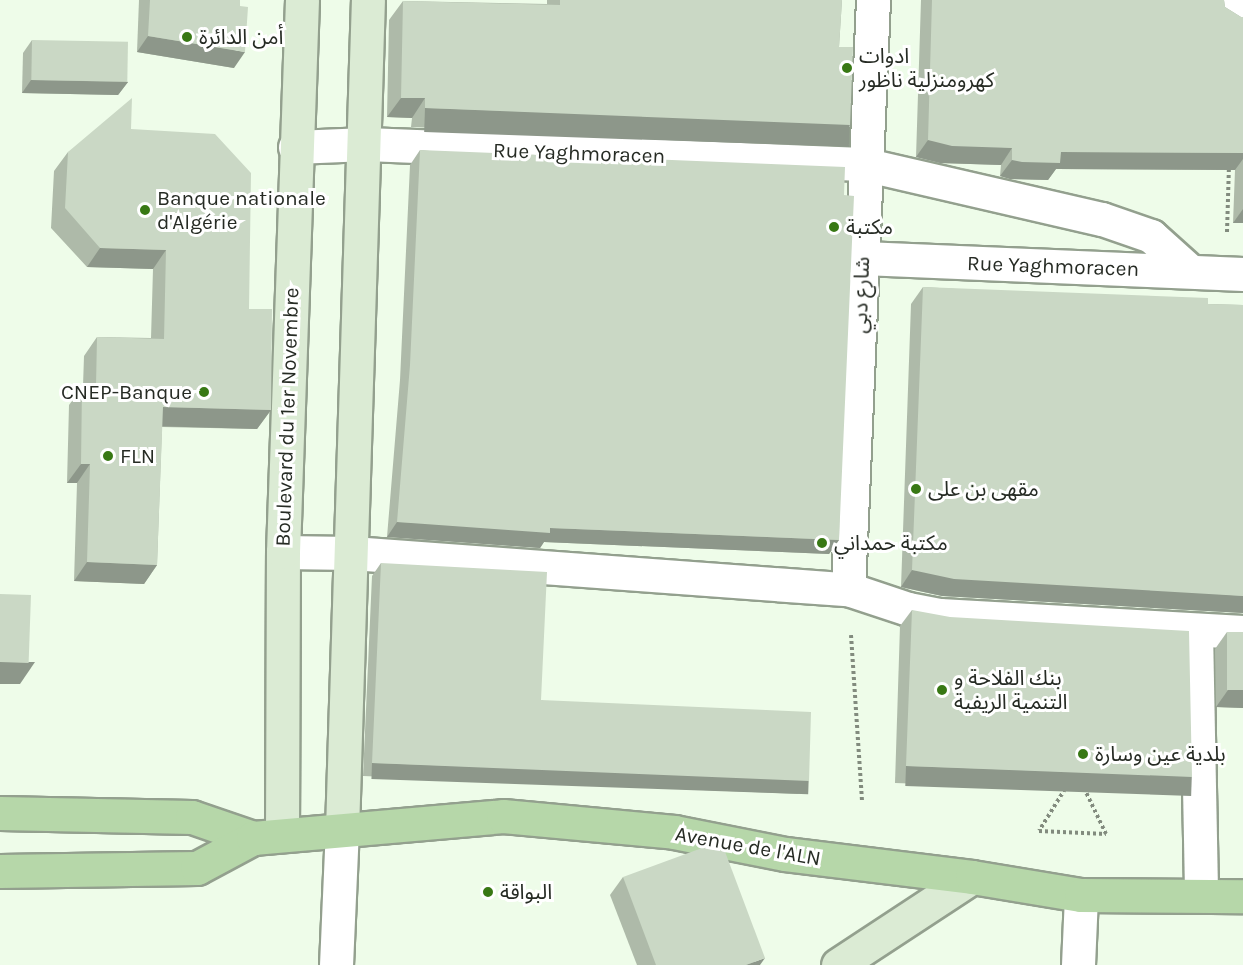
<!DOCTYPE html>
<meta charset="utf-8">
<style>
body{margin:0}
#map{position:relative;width:1243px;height:965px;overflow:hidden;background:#eefce9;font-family:Karla,"Noto Sans Arabic",sans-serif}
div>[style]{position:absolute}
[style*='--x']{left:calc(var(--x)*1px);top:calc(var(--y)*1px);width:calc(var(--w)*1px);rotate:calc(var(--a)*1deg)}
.path>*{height:4px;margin-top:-2px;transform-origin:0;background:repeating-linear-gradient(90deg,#828b7e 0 3px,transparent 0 6px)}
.roads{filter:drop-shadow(2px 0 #93a08e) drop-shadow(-2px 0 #93a08e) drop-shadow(0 2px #93a08e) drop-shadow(0 -2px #93a08e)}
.minor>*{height:33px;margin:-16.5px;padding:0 16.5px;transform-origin:16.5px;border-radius:16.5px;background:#fff}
.secondary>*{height:33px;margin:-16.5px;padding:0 16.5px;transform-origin:16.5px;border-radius:16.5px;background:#dbebd4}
.primary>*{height:33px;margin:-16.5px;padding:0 16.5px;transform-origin:16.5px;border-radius:16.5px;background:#b6d7a9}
.wall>*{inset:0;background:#aebaa9}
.shaded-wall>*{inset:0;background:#8d978a;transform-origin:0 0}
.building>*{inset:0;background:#cad8c5;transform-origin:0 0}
.dots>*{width:16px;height:16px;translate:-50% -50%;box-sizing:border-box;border:3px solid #fff;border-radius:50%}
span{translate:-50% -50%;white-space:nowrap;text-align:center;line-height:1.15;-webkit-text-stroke:6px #fff;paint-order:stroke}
.poi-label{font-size:21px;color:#262b24}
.left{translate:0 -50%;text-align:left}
.right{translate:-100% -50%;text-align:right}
.street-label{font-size:21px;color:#262b24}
</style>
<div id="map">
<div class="path">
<div style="--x:1227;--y:232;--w:67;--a:-88.3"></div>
<div style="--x:851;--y:635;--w:167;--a:86.2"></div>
<div style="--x:1065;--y:789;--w:49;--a:121.8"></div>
<div style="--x:1039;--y:831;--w:67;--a:2.6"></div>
<div style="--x:1106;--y:834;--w:49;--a:-115.5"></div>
</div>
<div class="roads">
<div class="minor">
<div style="--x:1231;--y:0;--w:15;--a:94"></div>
<div style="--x:1230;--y:15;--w:13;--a:0"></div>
<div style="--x:295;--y:147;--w:71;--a:-2.4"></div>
<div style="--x:366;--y:144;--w:497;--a:2.3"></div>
<div style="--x:863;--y:164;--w:245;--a:13"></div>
<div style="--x:1102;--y:219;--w:52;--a:19.1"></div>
<div style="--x:1151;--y:236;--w:52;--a:41.9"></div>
<div style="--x:863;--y:258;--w:380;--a:2.4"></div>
<div style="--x:283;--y:552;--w:69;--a:0.8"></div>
<div style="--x:352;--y:553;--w:497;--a:4.2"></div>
<div style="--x:848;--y:589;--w:63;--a:18.4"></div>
<div style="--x:908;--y:609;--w:33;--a:11"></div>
<div style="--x:940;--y:615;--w:303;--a:3.2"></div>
<div style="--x:848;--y:589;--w:590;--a:-87.57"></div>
<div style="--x:1196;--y:630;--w:264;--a:88.9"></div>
<div style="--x:336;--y:965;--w:135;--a:-87.5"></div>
<div style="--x:1078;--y:965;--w:70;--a:-87.5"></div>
</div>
<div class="secondary">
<div style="--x:342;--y:830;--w:830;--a:-88.21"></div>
<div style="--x:282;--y:834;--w:282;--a:-89.8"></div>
<div style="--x:283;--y:552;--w:552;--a:-88.03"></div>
<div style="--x:838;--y:965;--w:160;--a:-33.3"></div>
</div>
<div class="primary">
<div style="--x:0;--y:813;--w:192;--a:1.2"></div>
<div style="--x:192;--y:817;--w:65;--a:19"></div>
<div style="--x:0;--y:871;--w:197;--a:-0.9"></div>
<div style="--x:197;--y:868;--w:64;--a:-28.2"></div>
<div style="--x:253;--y:838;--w:251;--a:-5"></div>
<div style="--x:503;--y:816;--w:172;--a:5.3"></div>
<div style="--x:674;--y:832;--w:113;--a:11.2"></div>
<div style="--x:785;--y:854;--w:188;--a:7"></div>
<div style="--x:972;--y:877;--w:110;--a:9.4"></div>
<div style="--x:1081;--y:895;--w:162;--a:0.4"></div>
</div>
</div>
<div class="wall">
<div style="clip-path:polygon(139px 0,240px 0,234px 68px,137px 52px)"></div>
<div style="clip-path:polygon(547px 0,842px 0,839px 47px,850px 125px,836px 144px,411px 127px,412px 118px,387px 117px,389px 20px,403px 1px,547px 4px)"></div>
<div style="clip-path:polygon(921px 0,1224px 0,1225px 7px,1241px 17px,1243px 17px,1243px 223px,1233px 223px,1235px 170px,1056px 169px,1048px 180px,1010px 179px,1000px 176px,1001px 165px,940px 163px,916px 157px)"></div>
<div style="clip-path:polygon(32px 40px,128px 82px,118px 95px,22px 93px,23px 53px)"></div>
<div style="clip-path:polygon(131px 129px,249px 309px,271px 410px,257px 429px,162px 427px,157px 565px,144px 584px,74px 581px,77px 483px,67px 483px,69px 405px,83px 386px,84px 356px,97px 337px,151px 338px,153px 269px,87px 267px,51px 228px,54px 171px,68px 152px)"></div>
<div style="clip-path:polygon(420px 150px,844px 195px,839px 540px,829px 554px,544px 542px,540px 548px,387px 537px,400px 380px,410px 165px)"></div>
<div style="clip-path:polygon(923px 287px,1208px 304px,1243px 305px,1243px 613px,942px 596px,901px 587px,911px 304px)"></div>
<div style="clip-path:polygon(381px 563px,541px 700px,800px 794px,363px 776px,372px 576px)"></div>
<div style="clip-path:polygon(912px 610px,1180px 793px,895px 783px,900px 626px)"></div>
<div style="clip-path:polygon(1227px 632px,1243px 708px,1216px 707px,1215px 649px)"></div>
<div style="clip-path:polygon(623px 877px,760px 965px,637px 965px,610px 895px)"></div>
</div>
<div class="shaded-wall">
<div style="clip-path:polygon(148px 36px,245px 52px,234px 68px,137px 52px)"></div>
<div style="clip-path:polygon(31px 80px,128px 82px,118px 95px,22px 93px)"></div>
<div style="clip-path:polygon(401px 98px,425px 98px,412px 118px,387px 117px)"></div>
<div style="left:425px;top:108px;width:425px;height:24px;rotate:2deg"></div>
<div style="clip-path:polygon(928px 140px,1012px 148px,1001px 165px,940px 163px,916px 157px)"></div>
<div style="clip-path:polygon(1061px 152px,1243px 153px,1243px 159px,1235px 170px,1056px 169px,1048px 180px,1010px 179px,1000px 176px,1012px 160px)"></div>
<div style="clip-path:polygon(1243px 209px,1243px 223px,1233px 223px)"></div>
<div style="clip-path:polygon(100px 248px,166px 250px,153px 269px,87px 267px)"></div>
<div style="clip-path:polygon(163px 407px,271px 410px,257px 429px,150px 426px)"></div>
<div style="clip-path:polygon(81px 464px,90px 464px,77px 483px,67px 483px)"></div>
<div style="clip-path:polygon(397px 522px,550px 528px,839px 540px,829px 554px,544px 542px,540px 548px,387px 537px)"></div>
<div style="clip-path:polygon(87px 562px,157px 565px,144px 584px,74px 581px)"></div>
<div style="clip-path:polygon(912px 570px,1243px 596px,1243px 613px,942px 596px,901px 587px)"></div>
<div style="clip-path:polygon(0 662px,35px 662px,20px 684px,0 684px)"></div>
<div style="clip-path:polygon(1228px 690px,1243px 690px,1243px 708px,1216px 707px)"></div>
<div style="left:372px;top:763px;width:437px;height:16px;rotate:2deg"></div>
<div style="left:906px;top:766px;width:286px;height:20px;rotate:2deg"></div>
<div style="clip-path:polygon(765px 958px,760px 965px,746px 965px)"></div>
</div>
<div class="building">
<div style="clip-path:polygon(150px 0,240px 0,240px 6px,248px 7px,245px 52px,148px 36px)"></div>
<div style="clip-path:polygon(560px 0,842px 0,839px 47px,853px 47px,850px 125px,425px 108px,425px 98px,401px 98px,403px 1px,560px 5px)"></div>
<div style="clip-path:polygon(932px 0,1224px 0,1225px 7px,1241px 17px,1243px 17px,1243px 153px,1061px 152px,1060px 163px,1022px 162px,1012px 160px,1012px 148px,952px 146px,928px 140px)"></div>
<div style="left:32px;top:40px;width:96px;height:40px;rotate:1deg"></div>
<div style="clip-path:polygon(132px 98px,131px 129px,215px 134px,251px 173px,249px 309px,272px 309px,271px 410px,163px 407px,157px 565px,87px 562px,90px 464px,81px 464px,82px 386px,96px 386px,97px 337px,164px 339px,166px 250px,100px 248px,65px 208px,68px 152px)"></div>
<div style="clip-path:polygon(420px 150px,845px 167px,844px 195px,854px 196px,839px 540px,550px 528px,550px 533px,397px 522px,410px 365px)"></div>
<div style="clip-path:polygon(923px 287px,1208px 298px,1208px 304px,1243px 305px,1243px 596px,954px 579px,912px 570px)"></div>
<div style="clip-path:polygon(381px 563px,547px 572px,541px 700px,811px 712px,809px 781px,372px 763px)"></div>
<div style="left:0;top:594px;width:31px;height:68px;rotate:2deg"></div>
<div style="clip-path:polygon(912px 610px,950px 617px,1189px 631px,1192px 777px,906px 766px)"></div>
<div style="left:1227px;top:632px;width:16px;height:58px"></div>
<div style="clip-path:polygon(721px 841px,765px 958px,746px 965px,656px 965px,623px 877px)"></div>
</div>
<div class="dots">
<div style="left:187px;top:37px;background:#387814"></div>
<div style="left:847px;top:68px;background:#387814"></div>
<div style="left:145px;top:210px;background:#387814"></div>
<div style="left:834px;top:227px;background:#387814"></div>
<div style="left:204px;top:392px;background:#387814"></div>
<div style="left:108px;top:456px;background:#387814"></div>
<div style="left:916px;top:489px;background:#387814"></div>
<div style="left:822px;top:543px;background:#387814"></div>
<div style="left:942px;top:690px;background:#387814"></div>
<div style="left:1083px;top:754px;background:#387814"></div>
<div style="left:488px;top:892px;background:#387814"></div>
</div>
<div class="poi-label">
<span class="left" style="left:199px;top:37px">أمن الدائرة</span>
<span class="left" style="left:859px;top:68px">ادوات<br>كهرومنزلية ناظور</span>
<span class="left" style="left:157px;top:210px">Banque nationale<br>d'Algérie</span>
<span class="left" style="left:846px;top:227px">مكتبة</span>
<span class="right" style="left:192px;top:392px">CNEP-Banque</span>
<span class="left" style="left:120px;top:456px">FLN</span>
<span class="left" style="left:928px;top:489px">مقهى بن على</span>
<span class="left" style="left:834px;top:543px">مكتبة حمداني</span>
<span class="left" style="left:954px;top:690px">بنك الفلاحة و<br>التنمية الريفية</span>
<span class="left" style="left:1095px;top:754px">بلدية عين وسارة</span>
<span class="left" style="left:500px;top:892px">البواقة</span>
</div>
<div class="street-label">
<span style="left:579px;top:153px;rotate:2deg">Rue Yaghmoracen</span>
<span style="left:1053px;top:266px;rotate:2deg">Rue Yaghmoracen</span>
<span style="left:861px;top:295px;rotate:-88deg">شارع دبي</span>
<span style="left:287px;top:417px;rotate:-88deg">Boulevard du 1er Novembre</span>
<span style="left:748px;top:846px;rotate:10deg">Avenue de l'ALN</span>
</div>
</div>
